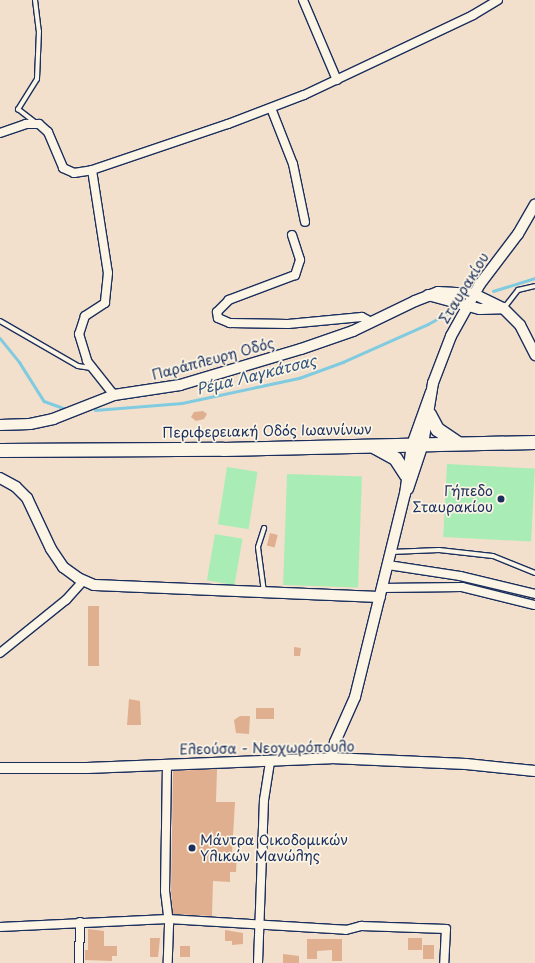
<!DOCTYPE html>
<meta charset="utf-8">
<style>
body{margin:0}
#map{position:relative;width:535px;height:963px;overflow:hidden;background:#f3e0cc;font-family:"Playpen Sans",sans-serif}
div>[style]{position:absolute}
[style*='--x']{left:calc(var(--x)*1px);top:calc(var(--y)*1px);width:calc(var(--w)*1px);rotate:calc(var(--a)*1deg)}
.green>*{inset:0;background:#aaecb6;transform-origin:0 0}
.stream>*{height:2.5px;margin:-1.25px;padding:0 1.25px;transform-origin:1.25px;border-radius:1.25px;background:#80cbe0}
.building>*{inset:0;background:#dfaf90;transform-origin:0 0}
.roads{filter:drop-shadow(1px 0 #1b2f5e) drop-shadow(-1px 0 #1b2f5e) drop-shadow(0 1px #1b2f5e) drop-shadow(0 -1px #1b2f5e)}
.service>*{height:4px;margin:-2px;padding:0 2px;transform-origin:2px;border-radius:2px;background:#fcf5e5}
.minor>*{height:8px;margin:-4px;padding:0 4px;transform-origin:4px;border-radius:4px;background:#fcf5e5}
.tertiary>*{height:10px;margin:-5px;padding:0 5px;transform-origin:5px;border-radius:5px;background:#fcf5e5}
.trunk>*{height:13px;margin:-6.5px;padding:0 6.5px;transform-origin:6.5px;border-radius:6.5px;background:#fcf5e5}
.dots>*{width:11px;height:11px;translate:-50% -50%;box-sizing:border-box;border:2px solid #fcf5e5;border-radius:50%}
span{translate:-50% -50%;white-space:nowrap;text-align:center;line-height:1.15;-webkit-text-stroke:3.5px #fcf5e5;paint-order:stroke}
.street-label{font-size:14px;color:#1b2f5e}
.poi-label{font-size:14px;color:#1b2f5e}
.right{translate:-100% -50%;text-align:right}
.left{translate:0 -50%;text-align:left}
.water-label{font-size:15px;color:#34567e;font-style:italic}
</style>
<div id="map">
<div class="green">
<div style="left:447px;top:464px;width:88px;height:73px;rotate:3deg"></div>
<div style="left:227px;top:467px;width:31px;height:58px;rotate:9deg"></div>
<div style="left:287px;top:474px;width:75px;height:111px;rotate:2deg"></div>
<div style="left:215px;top:534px;width:28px;height:47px;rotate:10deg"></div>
</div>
<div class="stream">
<div style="--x:493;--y:291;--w:44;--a:-17.2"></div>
<div style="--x:0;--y:338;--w:32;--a:51"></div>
<div style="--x:20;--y:363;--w:45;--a:57.7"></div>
<div style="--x:44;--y:401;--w:23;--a:20"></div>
<div style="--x:95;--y:410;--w:87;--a:-4.6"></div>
<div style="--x:182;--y:403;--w:120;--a:-12.1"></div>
<div style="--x:299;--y:378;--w:47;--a:-20"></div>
<div style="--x:343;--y:362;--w:93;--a:-24.1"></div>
<div style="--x:428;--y:324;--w:33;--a:-29"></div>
</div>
<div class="building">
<div style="clip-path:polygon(203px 411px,207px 414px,204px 419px,196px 421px,191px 417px,194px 412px)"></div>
<div style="left:270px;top:533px;width:8px;height:13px;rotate:14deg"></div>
<div style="left:88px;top:606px;width:11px;height:60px"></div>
<div style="clip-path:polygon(294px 647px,301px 648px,300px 656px,294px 656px)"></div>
<div style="clip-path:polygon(129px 699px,140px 701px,141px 725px,127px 725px)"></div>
<div style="left:256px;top:708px;width:18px;height:11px"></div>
<div style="clip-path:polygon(240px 716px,250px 716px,249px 734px,236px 733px,234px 720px)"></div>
<div style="clip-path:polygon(217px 769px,216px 802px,235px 802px,232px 854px,237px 854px,236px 872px,230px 872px,230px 882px,213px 881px,212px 916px,173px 914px,171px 891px,173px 771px)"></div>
<div style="clip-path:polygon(88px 929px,104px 931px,104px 946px,117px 946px,117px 956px,112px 956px,112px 961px,85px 960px,85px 950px,88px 950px)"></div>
<div style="clip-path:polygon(225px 930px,243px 933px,243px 944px,232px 945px,232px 941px,225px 941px)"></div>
<div style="clip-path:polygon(150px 938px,160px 938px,158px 957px,150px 957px)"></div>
<div style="left:408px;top:938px;width:14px;height:12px"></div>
<div style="clip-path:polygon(307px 939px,342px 939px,342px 961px,332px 961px,332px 950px,317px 951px,317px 959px,307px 959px)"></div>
<div style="left:423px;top:945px;width:11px;height:14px"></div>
<div style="left:180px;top:946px;width:10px;height:11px"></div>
<div style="clip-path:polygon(283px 954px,299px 956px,299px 963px,283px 963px)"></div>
</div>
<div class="roads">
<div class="service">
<div style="--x:35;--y:0;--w:31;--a:83"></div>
<div style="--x:39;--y:31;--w:48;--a:92.4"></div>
<div style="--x:37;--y:79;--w:36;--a:122"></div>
<div style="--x:18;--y:109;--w:23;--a:38"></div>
<div style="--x:504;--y:308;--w:23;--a:-52"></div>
<div style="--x:518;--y:290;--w:17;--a:-13"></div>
<div style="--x:0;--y:321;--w:90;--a:30"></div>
<div style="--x:78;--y:366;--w:13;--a:9"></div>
<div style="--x:391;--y:552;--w:48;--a:-2.4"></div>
<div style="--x:439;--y:550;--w:54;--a:6.3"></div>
<div style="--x:493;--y:556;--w:45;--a:22"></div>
<div style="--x:264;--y:592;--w:45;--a:-97.6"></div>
<div style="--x:258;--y:547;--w:20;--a:-72"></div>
</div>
<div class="minor">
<div style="--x:303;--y:0;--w:87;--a:67"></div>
<div style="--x:271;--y:108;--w:60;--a:68.6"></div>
<div style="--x:293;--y:164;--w:59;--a:78.3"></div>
<div style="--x:0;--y:133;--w:28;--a:-19"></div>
<div style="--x:26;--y:124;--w:13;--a:0"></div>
<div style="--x:39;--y:124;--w:12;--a:42"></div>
<div style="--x:48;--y:132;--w:39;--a:67"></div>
<div style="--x:63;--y:168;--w:12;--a:24"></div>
<div style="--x:74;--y:173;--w:18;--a:-9"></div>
<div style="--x:92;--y:170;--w:144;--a:-18.7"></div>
<div style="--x:228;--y:124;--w:81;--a:-20.9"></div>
<div style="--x:304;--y:95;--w:187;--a:-25.3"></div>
<div style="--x:473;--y:15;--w:29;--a:-31"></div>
<div style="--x:92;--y:170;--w:104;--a:81.2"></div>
<div style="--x:108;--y:273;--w:30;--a:96"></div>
<div style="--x:105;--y:303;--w:24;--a:147"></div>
<div style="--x:85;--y:316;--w:19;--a:108"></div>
<div style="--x:79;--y:334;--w:28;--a:73"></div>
<div style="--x:87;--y:361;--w:43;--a:51.5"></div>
<div style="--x:292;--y:235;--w:26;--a:72"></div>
<div style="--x:300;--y:260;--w:16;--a:108"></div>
<div style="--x:295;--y:275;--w:71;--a:159.3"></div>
<div style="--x:229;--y:300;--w:17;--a:135"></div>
<div style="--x:217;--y:312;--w:6;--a:81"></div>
<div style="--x:218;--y:318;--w:13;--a:23"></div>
<div style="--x:230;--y:323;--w:58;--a:1"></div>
<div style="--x:288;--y:324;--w:74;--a:-5.4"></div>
<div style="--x:362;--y:317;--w:10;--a:29"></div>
<div style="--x:388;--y:565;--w:73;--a:8.7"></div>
<div style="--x:460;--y:576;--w:77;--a:13.5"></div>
<div style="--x:382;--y:588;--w:80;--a:-0.7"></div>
<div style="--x:462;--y:587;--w:75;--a:13.9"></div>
<div style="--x:0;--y:653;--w:85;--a:-38.8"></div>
<div style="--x:66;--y:600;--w:25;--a:-48"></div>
<div style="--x:167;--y:764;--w:127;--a:90.9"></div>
<div style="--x:165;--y:891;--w:34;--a:83"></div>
<div style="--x:169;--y:925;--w:38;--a:92"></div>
<div style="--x:0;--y:927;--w:168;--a:-2.7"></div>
<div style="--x:168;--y:919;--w:178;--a:3.5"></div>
<div style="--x:346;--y:930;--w:16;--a:-15"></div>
<div style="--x:361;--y:926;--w:85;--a:2"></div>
<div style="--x:446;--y:929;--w:34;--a:93"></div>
<div style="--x:79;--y:963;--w:41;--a:-88.6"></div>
<div style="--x:258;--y:963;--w:163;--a:-87.9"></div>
<div style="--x:264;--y:800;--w:39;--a:-81"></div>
</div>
<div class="tertiary">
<div style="--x:428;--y:295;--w:54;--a:15.1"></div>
<div style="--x:480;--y:309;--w:23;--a:-2"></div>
<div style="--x:0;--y:425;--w:30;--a:-2"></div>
<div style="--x:30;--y:424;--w:24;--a:-12"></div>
<div style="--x:53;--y:419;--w:66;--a:-21.5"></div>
<div style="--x:114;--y:395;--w:67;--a:-8.6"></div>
<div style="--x:180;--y:385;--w:126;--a:-16.6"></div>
<div style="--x:301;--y:349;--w:55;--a:-19.1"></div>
<div style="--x:353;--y:331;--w:69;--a:-25.8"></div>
<div style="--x:415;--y:301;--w:25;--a:-21"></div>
<div style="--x:438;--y:292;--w:36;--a:3"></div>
<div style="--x:474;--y:294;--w:32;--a:26"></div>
<div style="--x:503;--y:308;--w:24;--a:45"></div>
<div style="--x:520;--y:325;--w:34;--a:63"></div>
<div style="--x:0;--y:478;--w:18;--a:29"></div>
<div style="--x:16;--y:487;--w:16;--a:45"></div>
<div style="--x:27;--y:498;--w:56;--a:64.8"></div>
<div style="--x:51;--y:549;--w:22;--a:56"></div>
<div style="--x:63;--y:567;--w:19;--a:36"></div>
<div style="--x:78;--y:578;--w:17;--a:24"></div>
<div style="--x:94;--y:585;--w:286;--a:2.4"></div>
<div style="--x:408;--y:489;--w:47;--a:-71.6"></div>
<div style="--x:423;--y:444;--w:62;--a:-80.7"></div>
<div style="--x:433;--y:383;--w:50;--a:-69"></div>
<div style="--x:451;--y:336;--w:60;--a:-60.9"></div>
<div style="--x:480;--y:284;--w:63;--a:-52.8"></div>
<div style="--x:518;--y:234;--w:34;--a:-60"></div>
<div style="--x:331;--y:758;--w:16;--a:-76"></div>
<div style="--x:335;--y:742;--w:49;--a:-66"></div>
<div style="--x:355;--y:697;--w:209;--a:-76.2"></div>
<div style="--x:405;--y:494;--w:49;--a:-81.9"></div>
<div style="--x:412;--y:445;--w:56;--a:-70.3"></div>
<div style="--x:0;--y:768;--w:87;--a:0"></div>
<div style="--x:87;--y:768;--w:244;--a:-2.3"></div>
<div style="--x:331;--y:758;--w:135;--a:2.5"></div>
<div style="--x:466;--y:764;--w:69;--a:5.8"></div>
</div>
<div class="trunk">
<div style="--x:429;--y:414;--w:17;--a:62"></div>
<div style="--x:437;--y:429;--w:25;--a:34"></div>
<div style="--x:375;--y:447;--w:23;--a:29"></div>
<div style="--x:395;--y:458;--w:20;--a:57"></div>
<div style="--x:0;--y:450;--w:223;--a:-0.3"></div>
<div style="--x:223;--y:449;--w:312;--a:-1.3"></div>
</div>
</div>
<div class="dots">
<div style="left:501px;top:499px;background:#1b2f5e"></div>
<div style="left:192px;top:848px;background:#1b2f5e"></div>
</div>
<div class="street-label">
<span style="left:464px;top:288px;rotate:-58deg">Σταυρακίου</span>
<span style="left:213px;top:359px;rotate:-15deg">Παράπλευρη Οδός</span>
<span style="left:267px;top:431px;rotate:-1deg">Περιφερειακή Οδός Ιωαννίνων</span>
<span style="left:267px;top:748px;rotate:-1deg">Ελεούσα - Νεοχωρόπουλο</span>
</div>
<div class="poi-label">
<span class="right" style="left:493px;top:499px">Γήπεδο<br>Σταυρακίου</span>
<span class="left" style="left:200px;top:848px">Μάντρα Οικοδομικών<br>Υλικών Μανώλης</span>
</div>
<div class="water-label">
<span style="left:256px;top:374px;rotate:-14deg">Ρέμα Λαγκάτσας</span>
</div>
</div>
